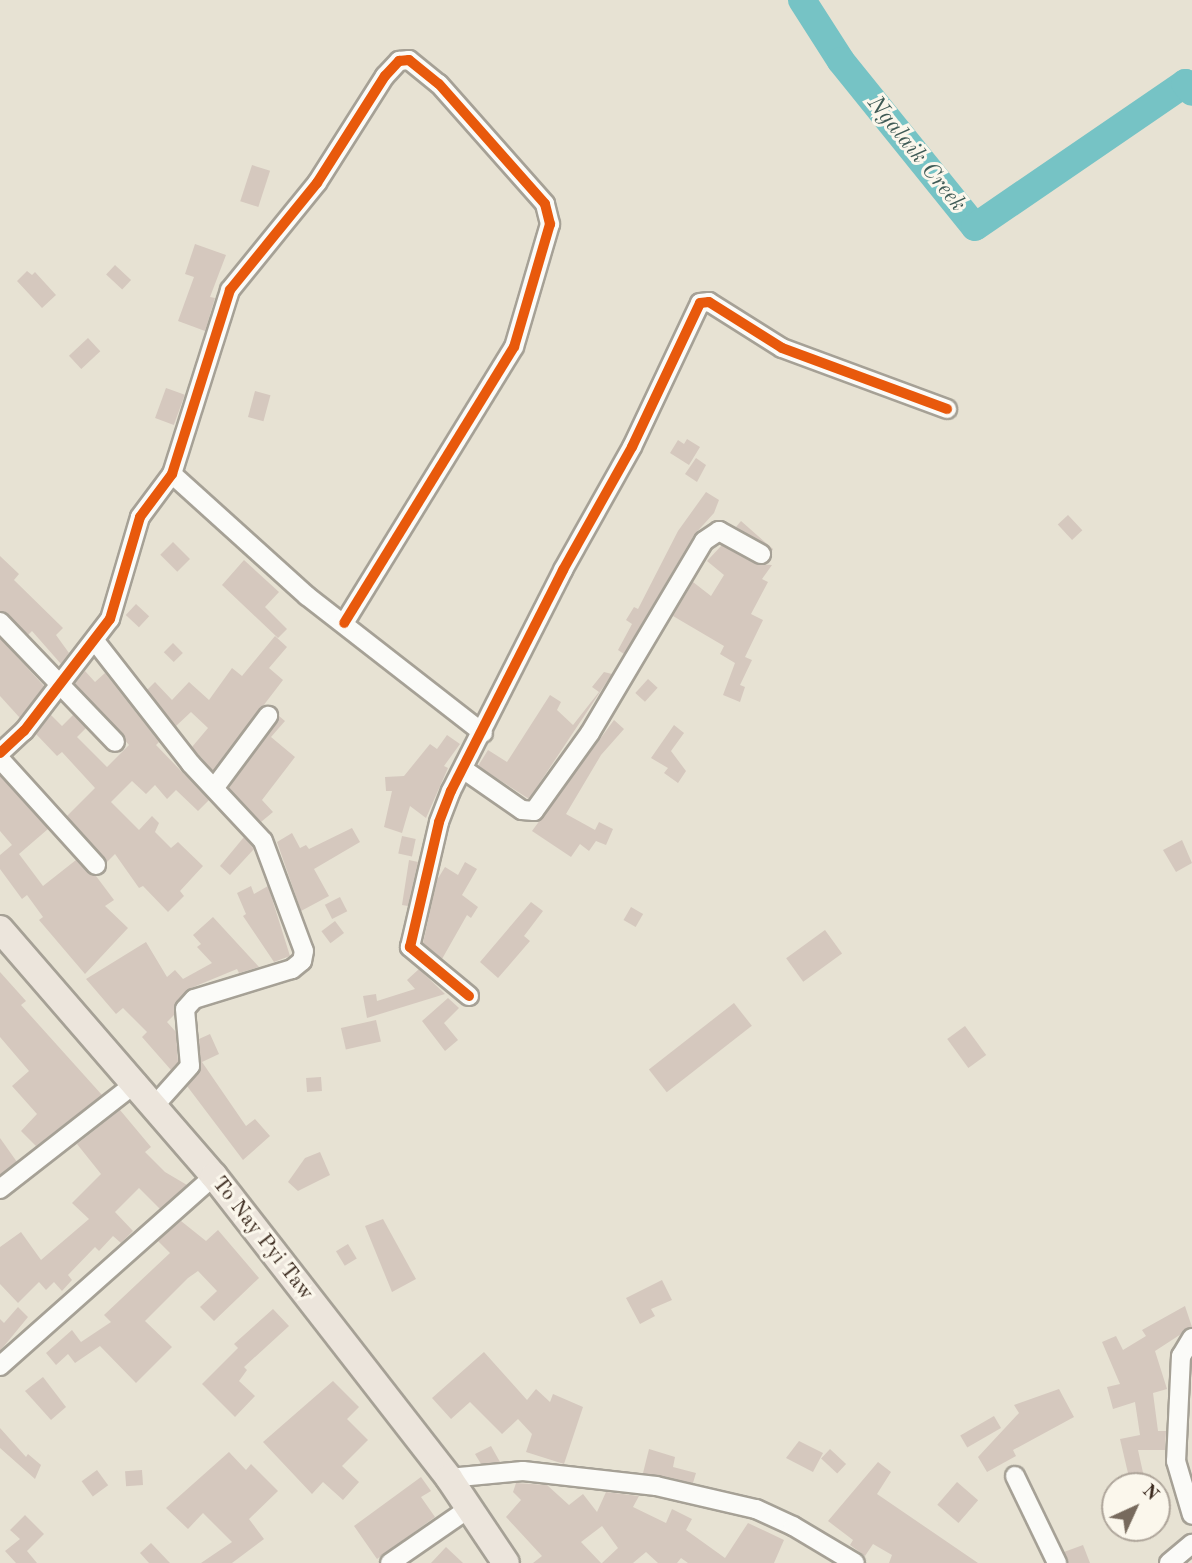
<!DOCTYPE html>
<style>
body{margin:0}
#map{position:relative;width:1192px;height:1563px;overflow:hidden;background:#e7e2d3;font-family:"Old Standard TT",serif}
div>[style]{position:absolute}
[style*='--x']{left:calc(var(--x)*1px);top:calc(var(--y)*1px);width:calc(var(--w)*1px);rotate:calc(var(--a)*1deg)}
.river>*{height:28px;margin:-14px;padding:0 14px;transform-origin:14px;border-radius:14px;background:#76c3c5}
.building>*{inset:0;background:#d5c8be;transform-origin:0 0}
.roads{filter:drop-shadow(2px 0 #a6a196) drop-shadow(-2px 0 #a6a196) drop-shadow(0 2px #a6a196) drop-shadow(0 -2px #a6a196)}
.minor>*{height:18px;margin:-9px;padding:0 9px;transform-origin:9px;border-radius:9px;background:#fbfbf8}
.primary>*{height:26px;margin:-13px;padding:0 13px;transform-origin:13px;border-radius:13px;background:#ece5dc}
.cycleway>*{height:10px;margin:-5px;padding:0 5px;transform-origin:5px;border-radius:5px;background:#e8590c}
span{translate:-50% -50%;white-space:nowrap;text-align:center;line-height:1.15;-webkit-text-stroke:6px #fbf7ec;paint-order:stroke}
.street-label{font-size:21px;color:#3b2a1e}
.water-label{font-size:23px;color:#3f5b56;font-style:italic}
.north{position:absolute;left:1101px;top:1472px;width:70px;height:70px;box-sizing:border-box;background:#fbf7ec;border:2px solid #aea59a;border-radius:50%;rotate:45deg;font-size:19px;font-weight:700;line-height:28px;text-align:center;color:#3b2a1e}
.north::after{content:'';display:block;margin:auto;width:24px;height:32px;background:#776a5d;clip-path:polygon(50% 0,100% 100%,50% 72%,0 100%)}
</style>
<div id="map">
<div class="river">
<div style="--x:802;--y:0;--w:72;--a:57.4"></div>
<div style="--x:841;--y:61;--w:213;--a:51.1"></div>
<div style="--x:975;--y:227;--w:255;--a:-34.4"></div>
<div style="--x:1185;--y:83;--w:11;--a:52"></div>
</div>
<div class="building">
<div style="left:252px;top:165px;width:19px;height:38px;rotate:18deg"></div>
<div style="clip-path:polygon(195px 244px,226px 255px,210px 297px,215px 298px,205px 331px,178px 321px,194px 277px,185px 274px)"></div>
<div style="left:115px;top:265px;width:22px;height:13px;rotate:43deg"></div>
<div style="clip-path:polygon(27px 271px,32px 275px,35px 272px,56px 295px,42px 308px,17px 281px)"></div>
<div style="left:88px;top:338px;width:18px;height:26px;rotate:47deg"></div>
<div style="left:166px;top:388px;width:20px;height:32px;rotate:20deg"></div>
<div style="left:255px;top:391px;width:16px;height:27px;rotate:15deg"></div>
<div style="clip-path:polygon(687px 439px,700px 447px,689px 465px,670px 453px,678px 440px,684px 444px)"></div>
<div style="clip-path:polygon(696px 458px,706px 465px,697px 482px,685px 474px)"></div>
<div style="clip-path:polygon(706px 492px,719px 500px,714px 513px,694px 535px,624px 654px,618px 650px,632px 624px,626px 620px,634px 607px,638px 609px,678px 531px)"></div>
<div style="left:1068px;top:515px;width:21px;height:14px;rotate:47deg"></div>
<div style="clip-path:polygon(741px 521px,773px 549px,772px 551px,736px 527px)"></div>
<div style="left:173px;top:542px;width:24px;height:18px;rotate:45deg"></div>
<div style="clip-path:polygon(722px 545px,756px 564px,772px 565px,762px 579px,768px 582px,751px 614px,763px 620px,745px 657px,752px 660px,740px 685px,745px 687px,740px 702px,723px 695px,735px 663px,720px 654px,724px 646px,673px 616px,693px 582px,711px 596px,724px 575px,707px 561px)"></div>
<div style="clip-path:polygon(0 556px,19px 574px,14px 580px,63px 628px,56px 635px,69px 653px,61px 664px,32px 631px,28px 635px,0 611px)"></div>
<div style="clip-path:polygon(244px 560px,279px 592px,265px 607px,287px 629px,278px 638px,222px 585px)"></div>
<div style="left:136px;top:604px;width:18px;height:15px;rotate:43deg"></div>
<div style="clip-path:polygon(275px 636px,287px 647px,269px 668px,283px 680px,213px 771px,192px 747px,208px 728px,191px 712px,176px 726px,147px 690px,155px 682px,172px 700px,189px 682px,209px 700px,232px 668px,242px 676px)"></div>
<div style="clip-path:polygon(0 638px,44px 686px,20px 718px,0 696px)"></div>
<div style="left:173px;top:643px;width:14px;height:13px;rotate:45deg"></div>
<div style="clip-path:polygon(85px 671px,95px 682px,105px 673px,159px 742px,156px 745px,209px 800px,198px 811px,176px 790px,167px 799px,155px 785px,146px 794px,132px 781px,111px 802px,139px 830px,152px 816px,159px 823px,155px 832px,171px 848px,178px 842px,203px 866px,180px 891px,184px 896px,168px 912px,143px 886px,139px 888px,115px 854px,107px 862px,67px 816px,95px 788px,62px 752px,57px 756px,36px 734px,51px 715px,62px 726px,73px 715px,86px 728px,77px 737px,107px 767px,129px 745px,75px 684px)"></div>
<div style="clip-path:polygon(604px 672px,612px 674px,529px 799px,478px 766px,488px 750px,507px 762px,550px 695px,561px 702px,557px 710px,573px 725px,599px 692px,592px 687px)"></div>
<div style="left:648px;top:679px;width:13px;height:19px;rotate:42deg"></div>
<div style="clip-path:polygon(279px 716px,285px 721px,271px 737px,295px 757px,262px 800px,273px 812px,261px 822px,229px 788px)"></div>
<div style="clip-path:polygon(614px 720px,624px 729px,601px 755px,566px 814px,595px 830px,599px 822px,613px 829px,606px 845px,596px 841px,589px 851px,580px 844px,571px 857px,532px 831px)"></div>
<div style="clip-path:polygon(674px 725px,684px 733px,671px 751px,686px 771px,678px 783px,664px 773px,668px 768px,651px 758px)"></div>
<div style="clip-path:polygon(447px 735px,460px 744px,444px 766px,448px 768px,426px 818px,410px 806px,402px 833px,384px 827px,392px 791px,386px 791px,385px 777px,404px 776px,430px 744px,437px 749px)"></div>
<div style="clip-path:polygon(0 776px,48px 829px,19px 854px,43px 886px,76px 860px,96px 876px,114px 900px,105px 906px,128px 928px,85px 974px,39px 920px,43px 917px,27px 895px,22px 899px,0 869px,0 855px,12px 845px,0 831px)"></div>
<div style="clip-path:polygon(352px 828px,360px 842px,314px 869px,329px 896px,301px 911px,277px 842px,292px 833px,300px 848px,306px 845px,309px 849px)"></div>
<div style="left:402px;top:836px;width:14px;height:18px;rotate:12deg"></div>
<div style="clip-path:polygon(244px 837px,254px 849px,230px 875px,220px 866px)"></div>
<div style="clip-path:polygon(1182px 840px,1192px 863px,1176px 872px,1163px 850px)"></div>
<div style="clip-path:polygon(409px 860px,418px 862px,408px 906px,402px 905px)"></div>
<div style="clip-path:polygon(465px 862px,477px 869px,462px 895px,478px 907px,471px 918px,467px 915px,442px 959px,423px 943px,437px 880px,445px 867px,458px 875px)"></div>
<div style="clip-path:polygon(251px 886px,254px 894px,268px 886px,290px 956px,274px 962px,243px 916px,246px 914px,237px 893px)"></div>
<div style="left:340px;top:897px;width:16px;height:17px;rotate:63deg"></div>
<div style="clip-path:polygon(531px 902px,543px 911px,524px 936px,530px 941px,498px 978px,480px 962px)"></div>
<div style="left:631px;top:907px;width:14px;height:15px;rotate:30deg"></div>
<div style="clip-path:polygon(213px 917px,259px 967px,239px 973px,237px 969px,191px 988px,177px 1001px,174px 1015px,167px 1022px,176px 1032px,178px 1062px,171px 1070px,142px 1037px,147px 1032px,123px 1008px,116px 1014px,86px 979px,146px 942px,167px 977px,175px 970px,183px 979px,212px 963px,197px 947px,201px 944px,193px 935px)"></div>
<div style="left:335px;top:921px;width:15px;height:17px;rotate:53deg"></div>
<div style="left:825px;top:930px;width:29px;height:48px;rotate:54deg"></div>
<div style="clip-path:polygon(419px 969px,445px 994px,367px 1018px,363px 996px,376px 994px,377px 1001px,415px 989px,407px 980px)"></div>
<div style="clip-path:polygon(0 972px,26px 1001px,21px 1005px,102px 1095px,36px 1146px,21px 1131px,37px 1114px,12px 1086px,29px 1071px,0 1037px)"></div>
<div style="clip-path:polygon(448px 998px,459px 1008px,444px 1023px,458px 1040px,445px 1051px,422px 1021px)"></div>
<div style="left:734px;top:1003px;width:29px;height:108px;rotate:52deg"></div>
<div style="left:376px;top:1020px;width:22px;height:36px;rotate:77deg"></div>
<div style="left:965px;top:1026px;width:36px;height:22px;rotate:54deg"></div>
<div style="clip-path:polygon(210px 1034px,219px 1054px,202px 1062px,246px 1126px,255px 1119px,270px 1136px,243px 1160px,187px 1086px,201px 1069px,199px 1039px)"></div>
<div style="left:321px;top:1077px;width:14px;height:15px;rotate:86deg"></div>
<div style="clip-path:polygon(120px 1110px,151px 1147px,145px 1152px,165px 1172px,187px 1185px,160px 1209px,139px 1188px,115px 1212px,133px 1231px,121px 1243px,113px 1236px,99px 1251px,95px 1247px,68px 1275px,72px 1280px,62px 1291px,54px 1282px,46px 1290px,39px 1282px,18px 1303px,0 1284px,0 1247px,21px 1232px,41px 1260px,89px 1219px,72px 1203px,101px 1174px,77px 1144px)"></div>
<div style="clip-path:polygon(0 1138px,17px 1162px,0 1175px)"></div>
<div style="clip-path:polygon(320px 1152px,330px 1175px,298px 1191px,288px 1182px,305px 1158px)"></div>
<div style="clip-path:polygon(383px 1219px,416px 1279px,392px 1292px,365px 1226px)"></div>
<div style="clip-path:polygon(181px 1221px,206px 1241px,218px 1230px,259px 1278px,214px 1321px,200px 1307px,217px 1291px,198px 1271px,188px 1278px,145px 1321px,172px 1347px,136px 1383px,100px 1346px,75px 1363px,68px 1354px,56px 1365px,46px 1353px,72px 1330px,81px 1342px,111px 1322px,104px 1315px,170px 1253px,158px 1241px)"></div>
<div style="left:348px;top:1244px;width:17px;height:14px;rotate:59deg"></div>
<div style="clip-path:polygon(662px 1280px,672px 1300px,651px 1309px,655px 1316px,640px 1324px,626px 1298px)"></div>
<div style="clip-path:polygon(1185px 1306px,1192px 1327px,1155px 1351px,1167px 1389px,1153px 1393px,1158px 1431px,1166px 1431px,1165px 1450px,1138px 1450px,1146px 1486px,1131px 1486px,1120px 1439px,1140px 1435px,1135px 1402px,1113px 1409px,1107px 1387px,1120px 1384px,1102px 1342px,1116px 1336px,1123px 1350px,1146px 1336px,1142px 1330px)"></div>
<div style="clip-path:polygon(18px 1307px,28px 1317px,0 1351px,0 1319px,4px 1323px)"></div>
<div style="clip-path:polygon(273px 1309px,289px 1326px,244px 1367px,247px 1370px,239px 1381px,255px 1396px,235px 1417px,202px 1384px,238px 1348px,234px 1344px)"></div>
<div style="clip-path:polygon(484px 1352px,527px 1400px,536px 1389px,550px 1402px,553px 1394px,583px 1407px,564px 1464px,526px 1452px,532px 1434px,518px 1419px,502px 1434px,470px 1402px,451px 1419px,432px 1398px)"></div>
<div style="clip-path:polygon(43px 1377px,66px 1407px,51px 1420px,25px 1391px)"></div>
<div style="clip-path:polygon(333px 1381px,359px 1407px,347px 1419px,368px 1440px,342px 1466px,359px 1482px,343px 1500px,323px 1482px,312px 1494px,263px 1442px)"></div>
<div style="clip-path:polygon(1059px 1389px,1074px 1417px,1013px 1450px,1016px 1456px,987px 1472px,978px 1457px,1019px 1413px,1014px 1405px)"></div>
<div style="left:994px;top:1416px;width:14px;height:39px;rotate:60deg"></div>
<div style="clip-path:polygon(0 1428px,26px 1457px,28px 1454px,41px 1465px,35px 1479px,0 1448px)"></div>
<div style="clip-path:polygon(799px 1441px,823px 1453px,813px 1472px,786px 1458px)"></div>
<div style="clip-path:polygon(491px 1446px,500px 1462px,481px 1464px,475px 1454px)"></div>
<div style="clip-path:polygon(649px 1449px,675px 1457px,673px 1467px,696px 1473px,693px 1483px,643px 1473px)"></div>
<div style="left:830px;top:1449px;width:22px;height:13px;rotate:43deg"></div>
<div style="clip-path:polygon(229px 1452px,246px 1470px,251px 1464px,278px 1491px,249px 1519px,264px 1539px,232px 1563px,201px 1563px,232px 1542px,203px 1513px,188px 1529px,166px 1508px)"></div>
<div style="clip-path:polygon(878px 1462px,891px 1472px,877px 1494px,978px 1563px,889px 1563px,892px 1555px,873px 1544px,865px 1556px,850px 1545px,853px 1540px,828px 1521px)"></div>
<div style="left:97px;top:1470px;width:19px;height:19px;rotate:54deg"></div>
<div style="left:142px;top:1470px;width:15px;height:17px;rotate:86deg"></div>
<div style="clip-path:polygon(421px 1477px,431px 1491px,421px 1497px,435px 1517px,377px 1559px,354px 1526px)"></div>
<div style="left:957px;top:1482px;width:28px;height:30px;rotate:41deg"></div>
<div style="clip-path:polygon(516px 1483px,547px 1485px,569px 1505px,583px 1494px,597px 1512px,606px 1492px,639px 1496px,633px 1507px,666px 1523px,672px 1509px,692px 1519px,686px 1530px,725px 1558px,748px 1523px,784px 1540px,774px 1563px,688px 1563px,681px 1558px,677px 1563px,658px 1563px,646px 1552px,633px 1563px,602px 1563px,618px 1548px,602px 1526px,581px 1542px,601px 1563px,533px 1563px,542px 1556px,506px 1517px,521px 1500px,513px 1492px)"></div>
<div style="clip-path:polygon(25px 1515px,44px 1534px,27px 1551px,37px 1563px,16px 1563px,5px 1551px,20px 1539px,10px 1530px)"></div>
<div style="clip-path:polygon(151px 1543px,170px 1563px,149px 1563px,140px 1553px)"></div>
<div style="clip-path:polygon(1083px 1545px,1090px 1563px,1068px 1563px,1064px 1552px)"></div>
<div style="clip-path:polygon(446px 1547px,463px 1563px,431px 1563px)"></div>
</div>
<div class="roads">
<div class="minor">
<div style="--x:172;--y:474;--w:182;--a:42.1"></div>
<div style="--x:307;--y:596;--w:223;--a:37.9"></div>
<div style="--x:0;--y:622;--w:166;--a:46.2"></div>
<div style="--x:95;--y:641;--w:156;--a:52"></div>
<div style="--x:191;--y:764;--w:105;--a:46.9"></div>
<div style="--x:263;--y:841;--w:117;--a:69.6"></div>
<div style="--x:304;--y:951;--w:10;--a:101"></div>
<div style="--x:302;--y:961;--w:13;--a:141"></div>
<div style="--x:292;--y:969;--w:102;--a:163"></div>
<div style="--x:194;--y:999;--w:13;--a:132"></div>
<div style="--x:185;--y:1009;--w:57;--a:85"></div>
<div style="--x:190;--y:1066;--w:51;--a:131.8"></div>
<div style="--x:0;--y:753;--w:33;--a:-43"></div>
<div style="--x:24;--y:731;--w:141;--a:-52.5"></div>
<div style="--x:110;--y:619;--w:106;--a:-73.6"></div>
<div style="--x:140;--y:517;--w:54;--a:-53.3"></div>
<div style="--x:172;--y:474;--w:193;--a:-72.5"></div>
<div style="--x:230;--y:290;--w:138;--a:-50.9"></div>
<div style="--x:317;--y:183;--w:127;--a:-57.6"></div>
<div style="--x:385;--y:76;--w:21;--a:-47"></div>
<div style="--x:399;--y:61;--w:10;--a:-6"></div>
<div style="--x:409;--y:60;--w:38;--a:39"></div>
<div style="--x:439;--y:84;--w:160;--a:48.5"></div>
<div style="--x:545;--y:204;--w:21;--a:76"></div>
<div style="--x:550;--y:224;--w:128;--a:106.3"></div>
<div style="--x:514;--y:347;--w:324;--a:121.6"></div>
<div style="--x:0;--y:759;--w:143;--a:47.8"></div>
<div style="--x:463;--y:769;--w:72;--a:34.8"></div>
<div style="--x:522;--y:810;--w:12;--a:5"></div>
<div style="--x:534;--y:811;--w:96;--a:-54.3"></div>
<div style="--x:590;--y:733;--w:223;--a:-59.3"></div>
<div style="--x:704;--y:541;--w:18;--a:-34"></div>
<div style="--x:719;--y:531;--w:48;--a:28.7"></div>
<div style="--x:215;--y:787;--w:89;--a:-53.3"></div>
<div style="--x:469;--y:996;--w:77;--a:-140.3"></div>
<div style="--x:410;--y:947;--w:128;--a:-76.9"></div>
<div style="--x:439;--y:822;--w:33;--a:-69"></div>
<div style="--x:451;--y:791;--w:248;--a:-63.1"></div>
<div style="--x:563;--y:570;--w:141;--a:-60.7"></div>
<div style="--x:632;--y:447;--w:159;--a:-64.7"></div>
<div style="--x:700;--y:303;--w:9;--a:-6"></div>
<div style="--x:709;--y:302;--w:86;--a:32.2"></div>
<div style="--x:782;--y:348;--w:176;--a:20.3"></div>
<div style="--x:0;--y:1189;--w:174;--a:-38"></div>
<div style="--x:1192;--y:1338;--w:21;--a:121"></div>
<div style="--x:1181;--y:1356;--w:105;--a:92.7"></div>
<div style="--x:1176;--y:1461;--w:56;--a:73.5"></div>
<div style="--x:0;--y:1366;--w:286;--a:-41.6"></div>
<div style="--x:1015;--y:1476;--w:97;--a:64.2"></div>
<div style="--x:449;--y:1478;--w:74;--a:-5.4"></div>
<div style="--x:523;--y:1471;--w:134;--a:6.4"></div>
<div style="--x:656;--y:1486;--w:103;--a:13"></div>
<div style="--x:756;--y:1509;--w:41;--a:24.7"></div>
<div style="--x:793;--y:1526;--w:72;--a:30.8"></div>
<div style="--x:390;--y:1563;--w:95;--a:-34.7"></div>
<div style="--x:1169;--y:1563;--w:30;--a:-40"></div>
</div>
<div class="primary">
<div style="--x:0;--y:929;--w:327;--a:49.1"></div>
<div style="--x:214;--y:1176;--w:383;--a:52.1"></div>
<div style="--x:449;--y:1478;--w:102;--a:56.2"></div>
</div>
</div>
<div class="cycleway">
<div style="--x:0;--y:753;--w:33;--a:-43"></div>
<div style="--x:24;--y:731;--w:141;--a:-52.5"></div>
<div style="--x:110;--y:619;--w:106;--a:-73.6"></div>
<div style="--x:140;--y:517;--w:54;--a:-53.3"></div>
<div style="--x:172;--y:474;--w:193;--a:-72.5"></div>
<div style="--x:230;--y:290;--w:138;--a:-50.9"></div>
<div style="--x:317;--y:183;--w:127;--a:-57.6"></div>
<div style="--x:385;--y:76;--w:21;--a:-47"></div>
<div style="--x:399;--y:61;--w:10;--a:-6"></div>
<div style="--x:409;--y:60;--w:38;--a:39"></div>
<div style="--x:439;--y:84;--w:160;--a:48.5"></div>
<div style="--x:545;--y:204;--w:21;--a:76"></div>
<div style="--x:550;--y:224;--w:128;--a:106.3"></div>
<div style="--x:514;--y:347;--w:324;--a:121.6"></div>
<div style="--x:469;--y:996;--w:77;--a:-140.3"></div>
<div style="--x:410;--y:947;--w:128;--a:-76.9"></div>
<div style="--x:439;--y:822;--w:33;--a:-69"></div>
<div style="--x:451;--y:791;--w:248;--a:-63.1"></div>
<div style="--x:563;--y:570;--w:141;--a:-60.7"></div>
<div style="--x:632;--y:447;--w:159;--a:-64.7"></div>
<div style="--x:700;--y:303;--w:9;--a:-6"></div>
<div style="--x:709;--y:302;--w:86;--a:32.2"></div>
<div style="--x:782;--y:348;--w:176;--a:20.3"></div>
</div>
<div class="street-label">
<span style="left:262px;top:1239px;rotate:52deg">To Nay Pyi Taw</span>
</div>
<div class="water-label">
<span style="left:916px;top:154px;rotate:51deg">Ngalaik Creek</span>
</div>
<div class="north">N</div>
</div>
